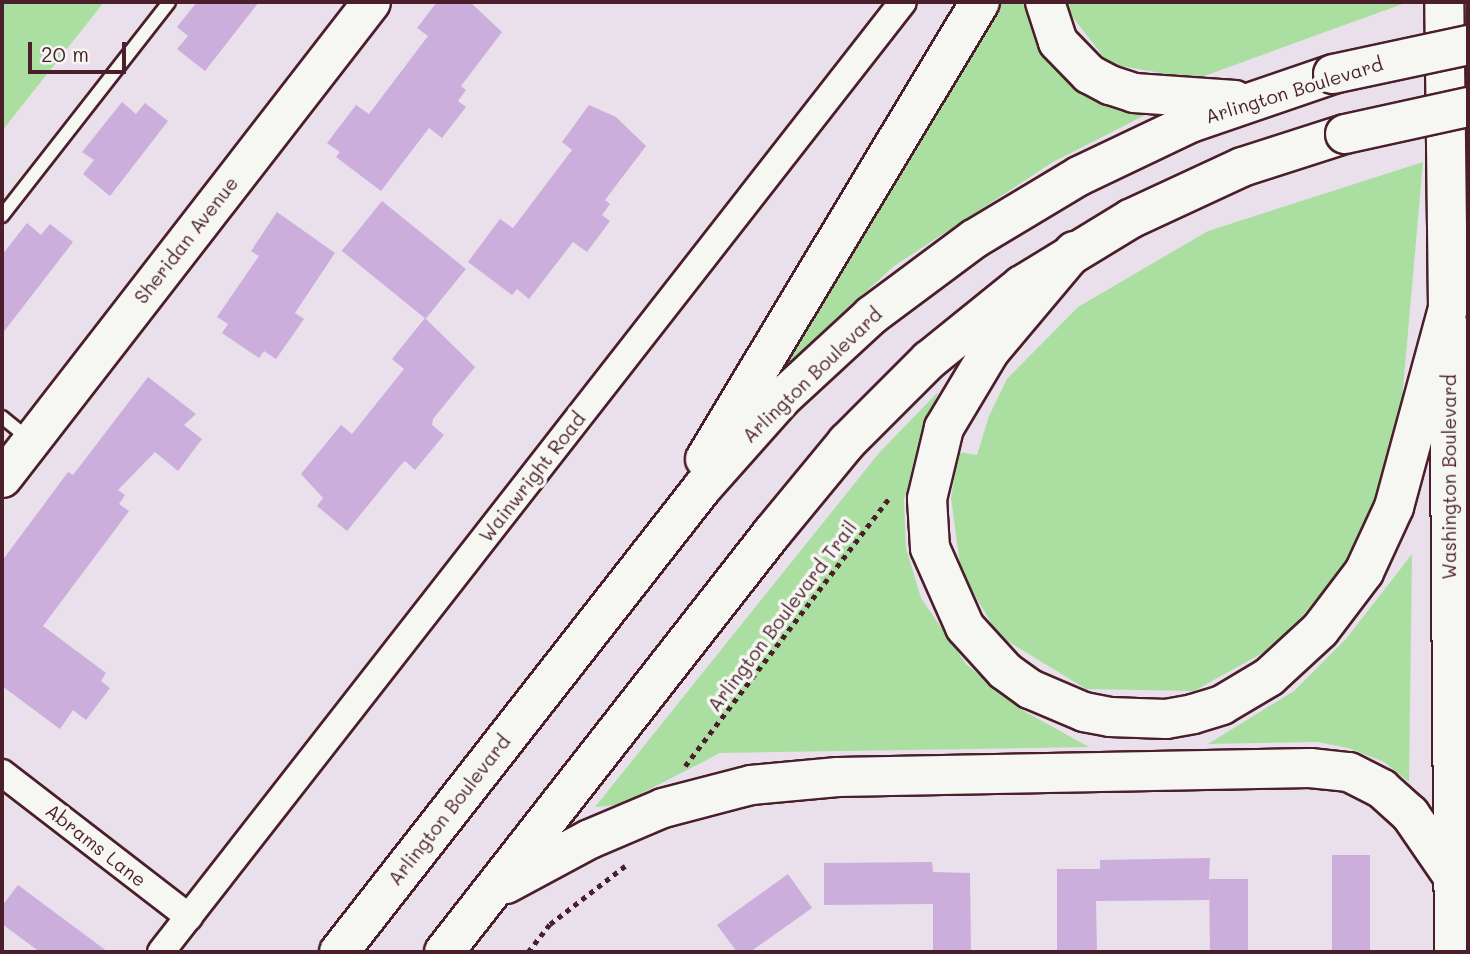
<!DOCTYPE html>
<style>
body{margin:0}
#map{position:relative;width:1470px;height:954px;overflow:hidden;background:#e9e0eb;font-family:Mali,sans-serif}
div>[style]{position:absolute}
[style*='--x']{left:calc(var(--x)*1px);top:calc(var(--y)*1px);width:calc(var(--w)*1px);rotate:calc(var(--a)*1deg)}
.green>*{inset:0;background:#abdfa1}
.building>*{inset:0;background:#cbaedb;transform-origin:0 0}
.path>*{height:4.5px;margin-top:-2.25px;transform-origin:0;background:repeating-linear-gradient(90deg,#4a1f2b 0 5px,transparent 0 10px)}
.roads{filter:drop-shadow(2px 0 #4a1f2b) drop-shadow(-2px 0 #4a1f2b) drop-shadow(0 2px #4a1f2b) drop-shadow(0 -2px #4a1f2b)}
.lane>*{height:12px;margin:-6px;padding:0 6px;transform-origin:6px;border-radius:6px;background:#f6f6f2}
.street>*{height:26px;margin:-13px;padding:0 13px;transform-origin:13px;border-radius:13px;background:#f6f6f2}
.secondary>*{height:37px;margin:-18.5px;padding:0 18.5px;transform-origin:18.5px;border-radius:18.5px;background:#f6f6f2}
.primary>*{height:38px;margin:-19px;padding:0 19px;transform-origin:19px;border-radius:19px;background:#f6f6f2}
.highway>*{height:38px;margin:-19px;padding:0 19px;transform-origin:19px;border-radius:19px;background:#f6f6f2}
.bridges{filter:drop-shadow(2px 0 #4a1f2b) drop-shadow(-2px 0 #4a1f2b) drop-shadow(0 2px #4a1f2b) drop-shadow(0 -2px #4a1f2b)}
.highway-bridge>*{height:38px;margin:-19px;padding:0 19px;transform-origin:19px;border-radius:19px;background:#f6f6f2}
span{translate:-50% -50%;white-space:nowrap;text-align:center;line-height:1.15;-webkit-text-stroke:7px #f6f6f2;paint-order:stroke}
.street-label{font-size:19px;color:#4a1f2b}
.frame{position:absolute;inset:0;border:4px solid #4a1f2b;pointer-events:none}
.scale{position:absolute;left:28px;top:42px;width:98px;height:32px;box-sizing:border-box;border:4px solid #4a1f2b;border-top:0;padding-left:9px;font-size:21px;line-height:24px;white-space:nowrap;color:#4a1f2b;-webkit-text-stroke:5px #f6f6f2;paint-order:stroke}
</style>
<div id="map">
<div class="green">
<div style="clip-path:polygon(2px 2px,104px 2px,2px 131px)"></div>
<div style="clip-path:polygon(997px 2px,1031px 2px,1155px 110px,1053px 162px,894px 266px,759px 390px)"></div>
<div style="clip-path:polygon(1061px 2px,1408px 2px,1196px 79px,1109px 64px)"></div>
<div style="clip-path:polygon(1423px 162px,1401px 411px,1364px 544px,1277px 645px,1194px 691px,1086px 689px,999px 636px,961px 572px,951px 498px,958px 452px,977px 455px,989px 416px,1007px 379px,1078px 307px,1208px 231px)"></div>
<div style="clip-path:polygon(938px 392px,904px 500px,906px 548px,921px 598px,966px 664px,1022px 710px,1089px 747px,720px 753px,619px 805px,595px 807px,879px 453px)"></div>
<div style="clip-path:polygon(1412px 554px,1409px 782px,1384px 762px,1348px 748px,1317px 742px,1208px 744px,1294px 691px,1346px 639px)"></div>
</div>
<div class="building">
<div style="clip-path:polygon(197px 2px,259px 2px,205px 71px,177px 49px,188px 36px,177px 27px)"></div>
<div style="clip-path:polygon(437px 2px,470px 2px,502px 32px,461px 86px,466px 90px,458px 101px,466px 107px,442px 138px,429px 128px,381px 191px,336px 157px,340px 152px,327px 143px,356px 105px,369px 114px,428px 36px,417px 28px)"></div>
<div style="clip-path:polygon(122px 102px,136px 114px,145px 103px,168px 121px,110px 196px,83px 174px,94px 160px,82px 152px)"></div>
<div style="clip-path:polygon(589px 105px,616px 117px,646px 146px,605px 200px,610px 204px,602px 215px,610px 221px,587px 252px,573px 242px,529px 299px,517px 289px,512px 295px,468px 262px,500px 219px,513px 228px,572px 150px,562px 142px)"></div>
<div style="left:382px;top:201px;width:108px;height:64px;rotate:39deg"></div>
<div style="clip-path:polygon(277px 212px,335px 253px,295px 313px,304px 319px,276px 359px,264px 351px,259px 358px,222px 333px,228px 324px,217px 317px,259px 256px,251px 251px)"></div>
<div style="clip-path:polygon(27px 223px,41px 235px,50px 224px,73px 242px,2px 334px,2px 255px)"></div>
<div style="clip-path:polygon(425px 318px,475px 367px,433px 419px,432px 425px,444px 435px,415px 470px,405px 461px,400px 466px,347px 531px,317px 506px,323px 498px,301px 474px,341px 425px,352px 434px,404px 369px,392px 359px)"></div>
<div style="clip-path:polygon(148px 377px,196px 414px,184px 425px,202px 439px,178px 471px,155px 452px,118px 490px,125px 495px,119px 504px,129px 511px,43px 626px,106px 673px,101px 681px,110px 688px,86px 720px,73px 710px,60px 729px,2px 686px,2px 561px,68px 472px,73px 475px)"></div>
<div style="left:1332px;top:855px;width:38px;height:97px"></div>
<div style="clip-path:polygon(1210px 858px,1209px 879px,1248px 879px,1248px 952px,1210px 952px,1209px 879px,1209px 900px,1096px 901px,1097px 952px,1057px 952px,1057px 869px,1100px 869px,1100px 860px)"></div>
<div style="clip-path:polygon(932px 862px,933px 872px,970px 873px,971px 952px,933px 952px,933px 904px,824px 905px,824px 863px)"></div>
<div style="clip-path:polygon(788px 874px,812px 908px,750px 952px,737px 952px,717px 925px)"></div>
<div style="clip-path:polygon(18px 885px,108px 952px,40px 952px,2px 924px,2px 906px)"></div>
</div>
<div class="path">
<div style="--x:685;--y:766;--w:338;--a:-52.7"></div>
<div style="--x:528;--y:952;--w:36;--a:-52"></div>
<div style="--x:550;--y:924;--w:95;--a:-37.7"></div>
</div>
<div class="roads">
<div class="lane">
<div style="--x:2;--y:216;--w:271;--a:-52"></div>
<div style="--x:2;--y:417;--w:35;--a:39"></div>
</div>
<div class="street">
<div style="--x:2;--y:773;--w:236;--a:37.6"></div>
<div style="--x:161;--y:952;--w:1205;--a:-52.01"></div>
</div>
<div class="secondary">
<div style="--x:2;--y:478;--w:602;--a:-52.22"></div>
</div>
<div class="primary">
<div style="--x:1449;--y:327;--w:625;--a:89.54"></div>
</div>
<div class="highway">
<div style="--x:1045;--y:2;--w:42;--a:72"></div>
<div style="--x:1058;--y:42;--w:45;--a:45.9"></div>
<div style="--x:1089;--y:74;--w:24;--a:28"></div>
<div style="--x:1110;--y:85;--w:25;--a:18"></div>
<div style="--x:1134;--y:93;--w:101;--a:4"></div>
<div style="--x:1074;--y:251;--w:131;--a:130"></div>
<div style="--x:990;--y:351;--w:90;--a:120.9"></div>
<div style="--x:944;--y:428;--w:73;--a:103.5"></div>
<div style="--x:927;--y:499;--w:49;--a:86.5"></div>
<div style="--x:930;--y:548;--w:86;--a:66.1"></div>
<div style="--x:965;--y:627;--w:59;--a:47.7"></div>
<div style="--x:1005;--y:671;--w:31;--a:36"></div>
<div style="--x:1030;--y:689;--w:59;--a:23.1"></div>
<div style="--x:1084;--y:712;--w:26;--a:11"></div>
<div style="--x:1110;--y:717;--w:56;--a:2"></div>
<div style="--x:1166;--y:719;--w:27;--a:-10"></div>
<div style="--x:1193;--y:714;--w:30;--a:-17"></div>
<div style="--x:1222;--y:705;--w:55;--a:-30.8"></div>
<div style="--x:1269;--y:677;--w:69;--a:-42.7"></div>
<div style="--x:1320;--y:630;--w:73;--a:-52.8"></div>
<div style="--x:1364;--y:572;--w:72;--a:-65.2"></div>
<div style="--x:1394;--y:507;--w:206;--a:-74.8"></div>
<div style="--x:1448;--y:308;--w:306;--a:-90.7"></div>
<div style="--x:705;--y:459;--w:533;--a:-58.96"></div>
<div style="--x:506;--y:884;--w:95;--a:-28.2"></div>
<div style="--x:590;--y:839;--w:79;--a:-23"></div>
<div style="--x:663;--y:808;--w:91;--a:-14.6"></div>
<div style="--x:751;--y:785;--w:87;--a:-5.3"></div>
<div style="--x:838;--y:777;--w:472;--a:-1.1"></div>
<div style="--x:1310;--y:768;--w:39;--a:6"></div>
<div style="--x:1349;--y:772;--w:37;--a:27"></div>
<div style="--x:1382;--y:789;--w:38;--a:42"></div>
<div style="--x:1410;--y:814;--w:74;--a:55.5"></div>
<div style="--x:339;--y:952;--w:589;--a:-51.96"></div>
<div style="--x:702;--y:488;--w:120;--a:-48.4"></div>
<div style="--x:782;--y:398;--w:122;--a:-42.7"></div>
<div style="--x:872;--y:315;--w:127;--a:-36.7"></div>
<div style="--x:974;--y:239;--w:122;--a:-31"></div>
<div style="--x:1079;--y:176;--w:123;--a:-25.5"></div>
<div style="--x:1190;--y:123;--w:151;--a:-18.9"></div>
<div style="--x:444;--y:952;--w:532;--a:-51.95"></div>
<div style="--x:772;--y:533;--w:118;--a:-50.5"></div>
<div style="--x:847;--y:442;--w:116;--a:-45"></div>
<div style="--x:929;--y:360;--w:119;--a:-38.9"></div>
<div style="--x:1022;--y:285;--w:127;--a:-31.4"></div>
<div style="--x:1130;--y:219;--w:123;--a:-24.9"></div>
<div style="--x:1242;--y:167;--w:108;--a:-17.8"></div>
</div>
</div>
<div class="bridges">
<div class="highway-bridge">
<div style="--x:1333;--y:74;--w:138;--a:-12.1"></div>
<div style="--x:1345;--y:134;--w:126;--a:-12.4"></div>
</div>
</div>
<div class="street-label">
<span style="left:1294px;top:90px;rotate:-17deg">Arlington Boulevard</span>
<span style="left:186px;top:240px;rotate:-52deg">Sheridan Avenue</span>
<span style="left:812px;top:375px;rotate:-44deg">Arlington Boulevard</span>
<span style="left:532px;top:477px;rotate:-52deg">Wainwright Road</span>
<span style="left:1449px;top:477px;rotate:-90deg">Washington Boulevard</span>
<span style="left:782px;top:616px;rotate:-53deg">Arlington Boulevard Trail</span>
<span style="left:449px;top:810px;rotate:-52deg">Arlington Boulevard</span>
<span style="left:96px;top:845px;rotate:38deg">Abrams Lane</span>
</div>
<div class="frame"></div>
<div class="scale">20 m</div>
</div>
